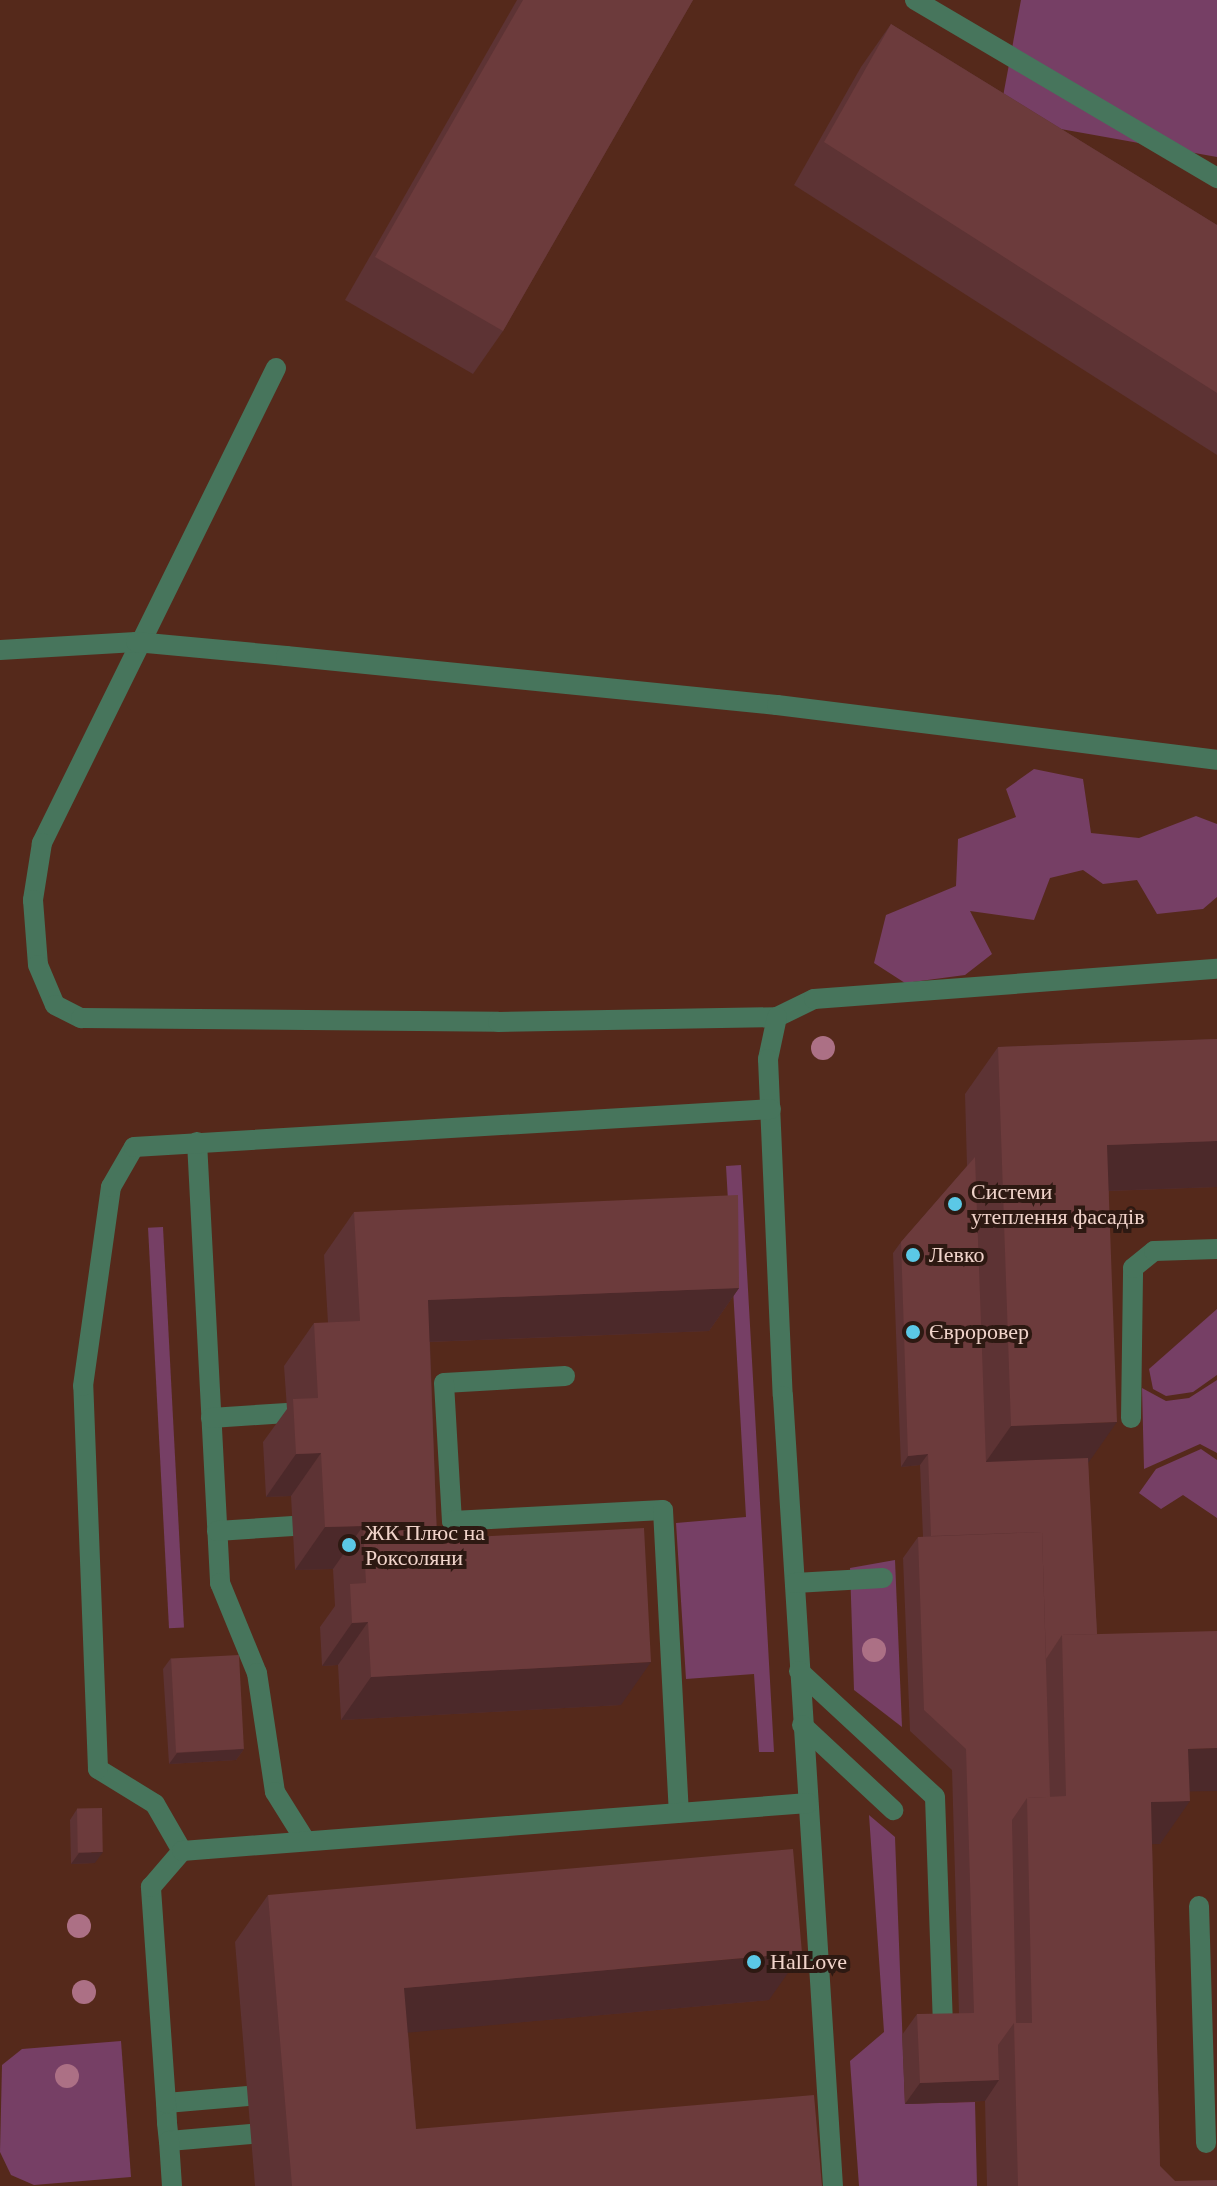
<!DOCTYPE html>
<meta charset="utf-8">
<style>
body{margin:0}
#map{position:relative;width:1217px;height:2186px;overflow:hidden;background:#55291b;font-family:"Times New Roman",serif}
div>[style]{position:absolute}
[style*='--x']{left:calc(var(--x)*1px);top:calc(var(--y)*1px);width:calc(var(--w)*1px);rotate:calc(var(--a)*1deg)}
.green>*{inset:0;background:#763f65;transform-origin:0 0}
.lane>*{height:20px;margin:-10px;padding:0 10px;transform-origin:10px;border-radius:10px;background:#47755c}
.trees>*{width:24px;height:24px;margin:-12px;border-radius:50%;background:#ac7085}
.wall>*{inset:0;background:#5d3334}
.shaded-wall>*{inset:0;background:#4c292a}
.building>*{inset:0;background:#6c3b3c;transform-origin:0 0}
.dots>*{width:22px;height:22px;translate:-50% -50%;box-sizing:border-box;border:4px solid #2d1912;border-radius:50%}
span{translate:-50% -50%;white-space:nowrap;text-align:center;line-height:1.15;-webkit-text-stroke:8px #2d1912;paint-order:stroke}
.poi-label{font-size:22px;color:#f1d4cb}
.left{translate:0 -50%;text-align:left}
</style>
<div id="map">
<div class="green">
<div style="clip-path:polygon(1021px 0,1217px 0,1217px 157px,999px 118px)"></div>
<div style="clip-path:polygon(1034px 769px,1083px 779px,1091px 833px,1139px 838px,1196px 816px,1217px 824px,1217px 897px,1203px 909px,1157px 914px,1137px 880px,1103px 884px,1083px 870px,1050px 878px,1034px 920px,970px 911px,992px 954px,965px 975px,905px 983px,874px 963px,886px 915px,956px 886px,958px 839px,1016px 817px,1006px 789px)"></div>
<div style="clip-path:polygon(741px 1165px,774px 1752px,759px 1752px,754px 1674px,686px 1679px,676px 1523px,746px 1517px,726px 1166px)"></div>
<div style="left:163px;top:1227px;width:401px;height:15px;rotate:87deg"></div>
<div style="clip-path:polygon(1217px 1309px,1217px 1375px,1193px 1392px,1166px 1396px,1153px 1389px,1149px 1369px)"></div>
<div style="clip-path:polygon(1217px 1380px,1217px 1453px,1200px 1444px,1144px 1469px,1142px 1388px,1166px 1401px,1189px 1398px)"></div>
<div style="clip-path:polygon(1201px 1449px,1217px 1460px,1217px 1518px,1183px 1495px,1161px 1509px,1139px 1493px,1156px 1469px)"></div>
<div style="clip-path:polygon(895px 1560px,902px 1727px,854px 1690px,850px 1568px)"></div>
<div style="clip-path:polygon(869px 1815px,895px 1837px,905px 2104px,975px 2102px,977px 2186px,859px 2186px,850px 2061px,884px 2032px)"></div>
<div style="clip-path:polygon(121px 2041px,131px 2177px,34px 2185px,11px 2175px,0 2152px,2px 2065px,22px 2049px)"></div>
</div>
<div class="lane">
<div style="--x:915;--y:0;--w:351;--a:30.5"></div>
<div style="--x:276;--y:368;--w:530;--a:116.23"></div>
<div style="--x:42;--y:843;--w:58;--a:99"></div>
<div style="--x:33;--y:900;--w:65;--a:85.6"></div>
<div style="--x:38;--y:965;--w:43;--a:67"></div>
<div style="--x:55;--y:1005;--w:29;--a:27"></div>
<div style="--x:81;--y:1018;--w:417;--a:0.5"></div>
<div style="--x:498;--y:1022;--w:279;--a:-1"></div>
<div style="--x:777;--y:1017;--w:41;--a:-25.9"></div>
<div style="--x:814;--y:999;--w:404;--a:-4.3"></div>
<div style="--x:0;--y:650;--w:136;--a:-3.4"></div>
<div style="--x:136;--y:642;--w:151;--a:5.3"></div>
<div style="--x:286;--y:656;--w:493;--a:5.7"></div>
<div style="--x:777;--y:705;--w:443;--a:7.1"></div>
<div style="--x:777;--y:1017;--w:43;--a:102.1"></div>
<div style="--x:768;--y:1059;--w:337;--a:87.5"></div>
<div style="--x:783;--y:1396;--w:792;--a:86.38"></div>
<div style="--x:197;--y:1142;--w:442;--a:87"></div>
<div style="--x:220;--y:1583;--w:97;--a:67.7"></div>
<div style="--x:257;--y:1673;--w:120;--a:81.4"></div>
<div style="--x:275;--y:1792;--w:57;--a:58"></div>
<div style="--x:565;--y:1376;--w:121;--a:176.7"></div>
<div style="--x:444;--y:1383;--w:138;--a:86.7"></div>
<div style="--x:452;--y:1521;--w:211;--a:-3"></div>
<div style="--x:663;--y:1510;--w:303;--a:87"></div>
<div style="--x:211;--y:1418;--w:76;--a:-3.8"></div>
<div style="--x:1131;--y:1418;--w:150;--a:-89.2"></div>
<div style="--x:1133;--y:1268;--w:27;--a:-39"></div>
<div style="--x:1154;--y:1251;--w:63;--a:-1.8"></div>
<div style="--x:217;--y:1531;--w:76;--a:-3.8"></div>
<div style="--x:795;--y:1583;--w:88;--a:-3.3"></div>
<div style="--x:799;--y:1671;--w:185;--a:42.8"></div>
<div style="--x:935;--y:1797;--w:227;--a:88"></div>
<div style="--x:802;--y:1725;--w:125;--a:43"></div>
<div style="--x:182;--y:1851;--w:54;--a:-119.9"></div>
<div style="--x:155;--y:1804;--w:67;--a:-148.4"></div>
<div style="--x:98;--y:1769;--w:383;--a:-92.2"></div>
<div style="--x:83;--y:1386;--w:201;--a:-82"></div>
<div style="--x:111;--y:1187;--w:46;--a:-60.1"></div>
<div style="--x:134;--y:1147;--w:638;--a:-3.41"></div>
<div style="--x:1199;--y:1906;--w:237;--a:88.3"></div>
<div style="--x:248;--y:2096;--w:82;--a:175.1"></div>
<div style="--x:166;--y:2103;--w:20;--a:87"></div>
<div style="--x:167;--y:2123;--w:18;--a:84"></div>
<div style="--x:169;--y:2141;--w:82;--a:-4.9"></div>
<div style="--x:166;--y:2103;--w:217;--a:-94"></div>
<div style="--x:151;--y:1887;--w:48;--a:-49.3"></div>
<div style="--x:182;--y:1851;--w:628;--a:-4.38"></div>
<div style="--x:169;--y:2141;--w:45;--a:86.2"></div>
</div>
<div class="trees">
<div style="left:823px;top:1048px"></div>
<div style="left:874px;top:1650px"></div>
<div style="left:79px;top:1926px"></div>
<div style="left:84px;top:1992px"></div>
<div style="left:67px;top:2076px"></div>
</div>
<div class="wall">
<div style="clip-path:polygon(517px 0,693px 0,503px 331px,473px 374px,345px 300px)"></div>
<div style="clip-path:polygon(891px 24px,1217px 225px,1217px 455px,794px 185px,861px 67px)"></div>
<div style="clip-path:polygon(1217px 1039px,1217px 1187px,1109px 1191px,1088px 1463px,1097px 1634px,1190px 1791px,1160px 1844px,1152px 1844px,1160px 2166px,1175px 2181px,1217px 2186px,987px 2186px,985px 2101px,905px 2104px,902px 2035px,917px 2014px,959px 2014px,952px 1770px,910px 1731px,903px 1558px,918px 1537px,923px 1537px,920px 1465px,901px 1467px,893px 1253px,901px 1242px,967px 1166px,965px 1094px,998px 1047px)"></div>
<div style="clip-path:polygon(354px 1212px,739px 1288px,709px 1331px,430px 1342px,437px 1539px,621px 1705px,341px 1720px,338px 1665px,322px 1666px,320px 1627px,335px 1606px,333px 1569px,295px 1570px,291px 1496px,266px 1497px,263px 1442px,287px 1409px,284px 1366px,314px 1323px,328px 1323px,324px 1255px)"></div>
<div style="clip-path:polygon(171px 1658px,244px 1749px,236px 1760px,169px 1764px,163px 1669px)"></div>
<div style="clip-path:polygon(77px 1809px,95px 1863px,71px 1864px,70px 1820px)"></div>
<div style="clip-path:polygon(268px 1895px,769px 2000px,408px 2032px,416px 2129px,822px 2186px,255px 2186px,235px 1942px)"></div>
</div>
<div class="shaded-wall">
<div style="clip-path:polygon(1217px 1141px,1217px 1187px,1074px 1192px,1107px 1145px)"></div>
<div style="clip-path:polygon(739px 1288px,709px 1331px,398px 1343px,428px 1300px)"></div>
<div style="clip-path:polygon(1117px 1422px,1084px 1469px,978px 1473px,1011px 1426px)"></div>
<div style="clip-path:polygon(321px 1453px,291px 1496px,266px 1497px,296px 1454px)"></div>
<div style="clip-path:polygon(928px 1454px,920px 1465px,901px 1467px,908px 1456px)"></div>
<div style="clip-path:polygon(363px 1526px,333px 1569px,295px 1570px,325px 1527px)"></div>
<div style="clip-path:polygon(368px 1622px,338px 1665px,322px 1666px,352px 1623px)"></div>
<div style="clip-path:polygon(651px 1662px,621px 1705px,341px 1720px,371px 1677px)"></div>
<div style="clip-path:polygon(1217px 1748px,1217px 1791px,1158px 1792px,1188px 1749px)"></div>
<div style="clip-path:polygon(244px 1749px,236px 1760px,169px 1764px,177px 1753px)"></div>
<div style="clip-path:polygon(1190px 1801px,1160px 1844px,1121px 1845px,1151px 1802px)"></div>
<div style="clip-path:polygon(103px 1852px,95px 1863px,71px 1864px,79px 1853px)"></div>
<div style="clip-path:polygon(802px 1953px,769px 2000px,371px 2036px,404px 1988px)"></div>
<div style="clip-path:polygon(999px 2080px,985px 2101px,905px 2104px,920px 2083px)"></div>
</div>
<div class="building">
<div style="clip-path:polygon(523px 0,693px 0,503px 331px,375px 257px)"></div>
<div style="clip-path:polygon(891px 24px,1217px 225px,1217px 393px,824px 142px)"></div>
<div style="clip-path:polygon(1217px 1039px,1217px 1141px,1107px 1145px,1117px 1422px,1011px 1426px,998px 1047px)"></div>
<div style="clip-path:polygon(975px 1157px,986px 1462px,1088px 1458px,1097px 1634px,1062px 1635px,1046px 1659px,1042px 1532px,931px 1536px,928px 1454px,908px 1456px,901px 1242px)"></div>
<div style="clip-path:polygon(738px 1195px,739px 1288px,428px 1300px,437px 1539px,644px 1528px,651px 1662px,371px 1677px,368px 1622px,352px 1623px,350px 1584px,366px 1583px,363px 1526px,325px 1527px,321px 1453px,296px 1454px,293px 1399px,318px 1398px,314px 1323px,360px 1321px,354px 1212px)"></div>
<div style="clip-path:polygon(1042px 1532px,1050px 1797px,1027px 1798px,1012px 1820px,1016px 2023px,1014px 2023px,998px 2045px,999px 2080px,920px 2083px,917px 2014px,974px 2013px,966px 1749px,924px 1710px,918px 1537px)"></div>
<div style="clip-path:polygon(1217px 1631px,1217px 1748px,1188px 1749px,1190px 1801px,1151px 1802px,1160px 2166px,1175px 2181px,1217px 2180px,1217px 2186px,1018px 2186px,1014px 2023px,1032px 2023px,1027px 1798px,1066px 1796px,1062px 1635px)"></div>
<div style="left:239px;top:1655px;width:94px;height:68px;rotate:87deg"></div>
<div style="left:102px;top:1808px;width:44px;height:25px;rotate:89deg"></div>
<div style="clip-path:polygon(793px 1849px,802px 1953px,404px 1988px,414px 2106px,416px 2129px,814px 2095px,822px 2186px,292px 2186px,268px 1895px)"></div>
</div>
<div class="dots">
<div style="left:955px;top:1204px;background:#5bc8e6"></div>
<div style="left:913px;top:1255px;background:#5bc8e6"></div>
<div style="left:913px;top:1332px;background:#5bc8e6"></div>
<div style="left:349px;top:1545px;background:#5bc8e6"></div>
<div style="left:754px;top:1962px;background:#5bc8e6"></div>
</div>
<div class="poi-label">
<span class="left" style="left:971px;top:1204px">Системи<br>утеплення фасадів</span>
<span class="left" style="left:929px;top:1255px">Левко</span>
<span class="left" style="left:929px;top:1332px">Євроровер</span>
<span class="left" style="left:365px;top:1545px">ЖК Плюс на<br>Роксоляни</span>
<span class="left" style="left:770px;top:1962px">HalLove</span>
</div>
</div>
